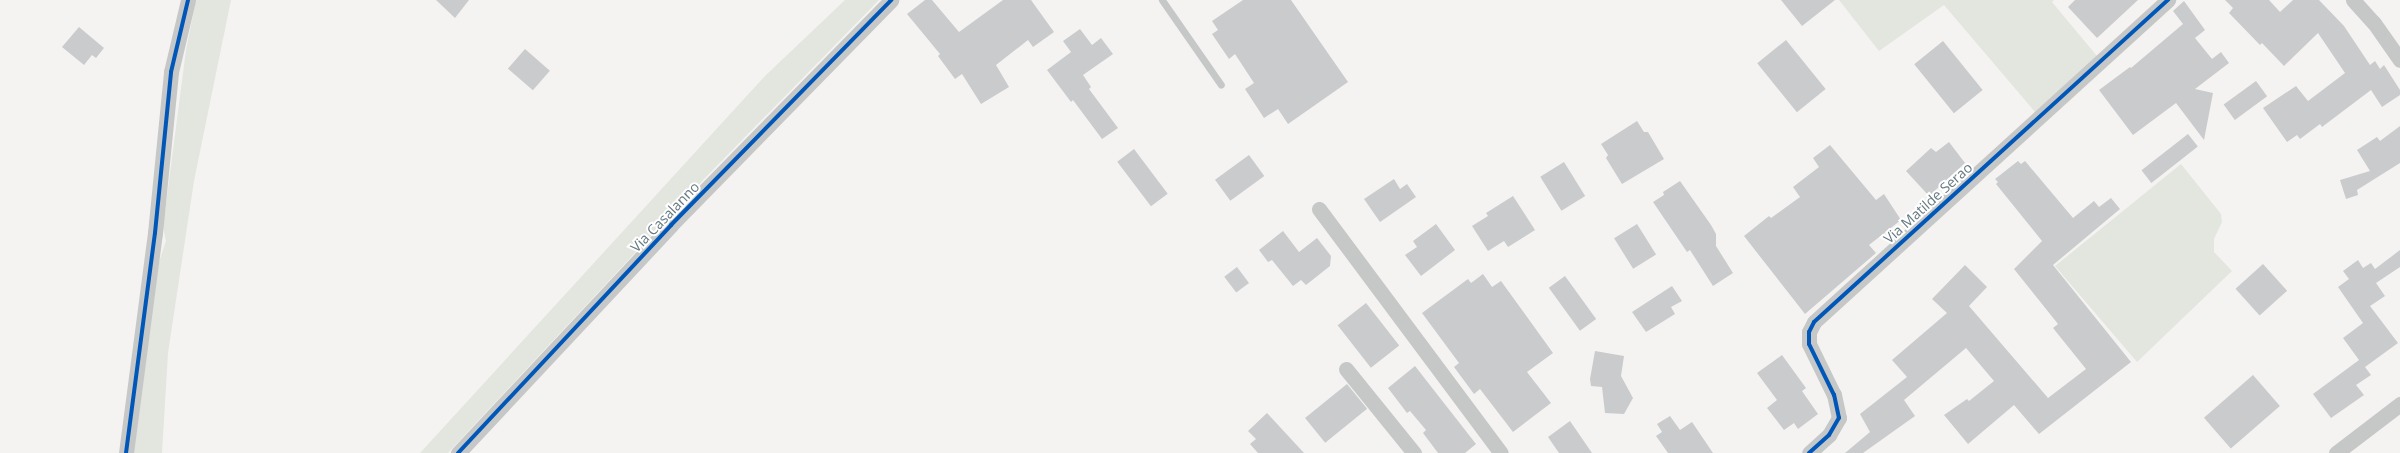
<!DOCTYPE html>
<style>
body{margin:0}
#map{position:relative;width:2400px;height:453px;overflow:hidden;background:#f4f3f2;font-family:"Open Sans",sans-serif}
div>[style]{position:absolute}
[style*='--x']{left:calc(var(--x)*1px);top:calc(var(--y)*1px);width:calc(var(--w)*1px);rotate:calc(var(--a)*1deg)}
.green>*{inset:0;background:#e3e5df}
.building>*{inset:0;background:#cacbcc;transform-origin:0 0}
.service>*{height:7px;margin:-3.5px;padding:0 3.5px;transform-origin:3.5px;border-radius:3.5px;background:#c6c8c8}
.minor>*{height:15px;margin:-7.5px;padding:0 7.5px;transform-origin:7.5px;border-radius:7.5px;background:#c6c8c8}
.cycleway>*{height:4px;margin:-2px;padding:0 2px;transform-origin:2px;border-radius:2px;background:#0057b8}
span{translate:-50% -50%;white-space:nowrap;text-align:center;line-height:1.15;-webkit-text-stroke:4px #fff;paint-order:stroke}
.street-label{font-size:14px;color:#657981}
</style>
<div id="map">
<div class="green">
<div style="clip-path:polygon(196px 0,231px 0,194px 181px,168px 353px,162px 453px,128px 453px,159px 262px,166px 241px,163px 227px,186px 50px)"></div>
<div style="clip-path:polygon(845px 0,879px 0,703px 180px,448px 453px,420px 453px,765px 76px)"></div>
<div style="clip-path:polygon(1839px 0,2054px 0,2052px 2px,2097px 56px,2035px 112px,1944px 5px,1879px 51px)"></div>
<div style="clip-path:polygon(2181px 164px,2221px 214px,2222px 222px,2214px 239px,2214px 252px,2232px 271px,2137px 362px,2055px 266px)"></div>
</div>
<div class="building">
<div style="clip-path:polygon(436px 0,469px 0,455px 18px)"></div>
<div style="clip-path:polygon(925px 0,932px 0,959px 32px,1003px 0,1031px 0,1054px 32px,1033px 47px,1028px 40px,996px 65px,1009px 87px,981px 104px,962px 74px,955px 79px,938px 56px,940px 54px,907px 14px)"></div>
<div style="clip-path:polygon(1243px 0,1291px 0,1348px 82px,1288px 124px,1278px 109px,1264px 118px,1245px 89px,1254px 83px,1235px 54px,1229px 59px,1212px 34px,1218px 30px,1212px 21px)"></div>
<div style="clip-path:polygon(1781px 0,1835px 0,1802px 26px)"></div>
<div style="clip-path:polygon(2075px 0,2138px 0,2097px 38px,2068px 7px)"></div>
<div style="clip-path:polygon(2225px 0,2269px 0,2280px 12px,2293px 0,2319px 0,2344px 26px,2370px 65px,2375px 61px,2380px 69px,2384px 65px,2400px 90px,2400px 95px,2382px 107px,2371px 90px,2322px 127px,2320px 124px,2300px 139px,2297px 135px,2287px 142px,2263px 108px,2296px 86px,2308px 101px,2345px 73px,2318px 33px,2284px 66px,2262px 43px,2260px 45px,2229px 13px,2233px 8px)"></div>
<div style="clip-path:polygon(2184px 1px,2205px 30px,2195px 38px,2212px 59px,2221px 52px,2229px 63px,2195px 89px,2213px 93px,2204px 140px,2176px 103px,2133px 135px,2099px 90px,2130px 67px,2131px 68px,2183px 24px,2173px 11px)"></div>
<div style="clip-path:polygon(79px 27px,104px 48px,96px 58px,92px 55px,84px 65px,62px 47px)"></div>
<div style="clip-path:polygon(1080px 29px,1092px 45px,1101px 38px,1113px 54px,1083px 75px,1091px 87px,1089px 89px,1118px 128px,1102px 139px,1073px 100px,1071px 102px,1047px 70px,1071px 52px,1063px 41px)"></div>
<div style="left:1786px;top:40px;width:63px;height:37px;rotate:51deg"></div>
<div style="left:1943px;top:41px;width:63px;height:37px;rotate:51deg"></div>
<div style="left:525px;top:49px;width:33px;height:26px;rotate:41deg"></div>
<div style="left:2256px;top:81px;width:19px;height:40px;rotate:54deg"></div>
<div style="clip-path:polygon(1637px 121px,1644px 132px,1648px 132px,1664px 159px,1622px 184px,1606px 158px,1608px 155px,1601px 144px)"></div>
<div style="clip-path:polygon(2400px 126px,2400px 163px,2357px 190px,2358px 195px,2346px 199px,2340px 180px,2370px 171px,2357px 150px,2377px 137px,2380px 141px)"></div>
<div style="left:2188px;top:134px;width:16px;height:59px;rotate:52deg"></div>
<div style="clip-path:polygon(1949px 142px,1965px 163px,1929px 196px,1906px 171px,1931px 148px,1936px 152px)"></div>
<div style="clip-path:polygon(1830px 145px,1876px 200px,1884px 194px,1901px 220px,1869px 245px,1876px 253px,1805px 314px,1744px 236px,1769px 216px,1771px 218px,1800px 197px,1793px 187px,1819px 167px,1813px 158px)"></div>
<div style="left:1134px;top:149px;width:56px;height:21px;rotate:53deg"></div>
<div style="left:1249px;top:155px;width:26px;height:42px;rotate:54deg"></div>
<div style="clip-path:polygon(2018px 161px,2021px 164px,2025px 161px,2073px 218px,2094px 201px,2099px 207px,2111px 198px,2120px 209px,2053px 265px,2131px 362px,2039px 434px,2014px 405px,1968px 444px,1944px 415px,1967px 399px,1969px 401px,1994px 381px,1966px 348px,1904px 400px,1915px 416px,1863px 453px,1845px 453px,1870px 432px,1860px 414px,1907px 377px,1892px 360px,1947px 313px,1932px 299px,1965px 265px,1987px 287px,1969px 306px,2048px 398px,2086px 369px,2053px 328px,2058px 324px,2014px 269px,2042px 241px,1996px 184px,1998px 182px,1995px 179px)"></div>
<div style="left:1564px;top:162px;width:40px;height:28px;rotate:58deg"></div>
<div style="clip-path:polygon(1394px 179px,1400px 189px,1407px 184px,1416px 197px,1380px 222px,1364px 199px)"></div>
<div style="clip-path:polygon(1680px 181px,1711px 225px,1716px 234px,1716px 246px,1733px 273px,1713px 286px,1690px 250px,1687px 252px,1653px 202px,1664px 195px,1663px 192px)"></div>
<div style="clip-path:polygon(1513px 196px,1535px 230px,1508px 247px,1504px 241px,1488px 251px,1472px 226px,1488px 216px,1486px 213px)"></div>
<div style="clip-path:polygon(1436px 224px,1455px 250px,1421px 276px,1405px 255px,1417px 247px,1413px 241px)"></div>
<div style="left:1637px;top:224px;width:36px;height:27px;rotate:58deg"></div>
<div style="clip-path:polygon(1283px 231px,1299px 252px,1317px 238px,1331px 256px,1330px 266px,1306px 285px,1301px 280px,1293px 286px,1272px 260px,1268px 262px,1259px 250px)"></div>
<div style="clip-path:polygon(2400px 250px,2400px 267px,2376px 283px,2385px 296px,2370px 306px,2398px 343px,2365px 367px,2371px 375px,2356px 385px,2364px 395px,2331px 418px,2313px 394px,2359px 360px,2343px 338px,2363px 323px,2338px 287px,2349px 279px,2343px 271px,2358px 260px,2363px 268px,2371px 263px,2375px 269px)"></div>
<div style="left:2263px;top:264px;width:36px;height:37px;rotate:48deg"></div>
<div style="left:1237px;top:267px;width:20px;height:16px;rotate:53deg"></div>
<div style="clip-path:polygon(1483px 274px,1492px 287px,1501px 281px,1553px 353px,1527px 372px,1551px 403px,1513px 432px,1480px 389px,1474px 394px,1454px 367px,1459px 363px,1422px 313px,1468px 279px,1471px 283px)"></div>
<div style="left:1565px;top:276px;width:53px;height:20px;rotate:54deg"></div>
<div style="clip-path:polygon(1672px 286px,1682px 301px,1671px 307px,1675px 314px,1646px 332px,1632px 312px)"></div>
<div style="left:1366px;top:303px;width:54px;height:36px;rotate:52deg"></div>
<div style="clip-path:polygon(1595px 351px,1624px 356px,1621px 376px,1633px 398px,1624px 414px,1605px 413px,1602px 387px,1591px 386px,1590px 379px)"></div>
<div style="clip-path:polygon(1782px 355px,1806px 388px,1802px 391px,1818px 414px,1798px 429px,1794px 423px,1784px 430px,1767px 408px,1777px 400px,1757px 373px)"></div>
<div style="clip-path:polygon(1415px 366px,1476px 444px,1465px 453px,1438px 453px,1423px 433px,1426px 430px,1410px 411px,1407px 413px,1388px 388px)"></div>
<div style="left:2253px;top:375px;width:41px;height:65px;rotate:49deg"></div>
<div style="left:1347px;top:384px;width:32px;height:54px;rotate:51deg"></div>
<div style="clip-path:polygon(1267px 413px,1304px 453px,1258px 453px,1250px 444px,1256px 439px,1248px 431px)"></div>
<div style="clip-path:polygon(1670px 416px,1680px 430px,1692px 422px,1713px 453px,1668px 453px,1656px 436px,1662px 432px,1657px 424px)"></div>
<div style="clip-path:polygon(1570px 421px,1592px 453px,1559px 453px,1548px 437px)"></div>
</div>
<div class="service">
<div style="--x:1162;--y:0;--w:103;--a:55.2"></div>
</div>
<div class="minor">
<div style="--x:2353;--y:0;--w:31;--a:48"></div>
<div style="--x:2374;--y:23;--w:45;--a:54.9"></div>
<div style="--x:1319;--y:209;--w:304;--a:53.3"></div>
<div style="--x:1346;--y:369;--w:108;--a:51"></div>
<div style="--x:126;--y:453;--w:222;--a:-82.5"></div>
<div style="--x:155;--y:233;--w:162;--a:-84.3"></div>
<div style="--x:171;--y:72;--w:74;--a:-76.7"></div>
<div style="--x:458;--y:453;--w:312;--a:-46.9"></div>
<div style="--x:671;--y:225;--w:315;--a:-45.6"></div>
<div style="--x:1809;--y:453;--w:27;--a:-42"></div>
<div style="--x:1829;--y:435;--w:20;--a:-60"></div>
<div style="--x:1839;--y:418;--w:24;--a:-102"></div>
<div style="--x:1834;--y:395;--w:57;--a:-116.1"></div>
<div style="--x:1809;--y:344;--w:12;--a:-90"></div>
<div style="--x:1809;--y:332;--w:11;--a:-63"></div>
<div style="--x:1814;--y:322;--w:479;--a:-42.3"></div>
<div style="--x:2336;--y:453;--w:81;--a:-37.4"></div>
</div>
<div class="cycleway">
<div style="--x:126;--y:453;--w:222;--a:-82.5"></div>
<div style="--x:155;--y:233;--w:162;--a:-84.3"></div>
<div style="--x:171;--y:72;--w:74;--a:-76.7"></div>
<div style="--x:458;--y:453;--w:312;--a:-46.9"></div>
<div style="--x:671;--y:225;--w:315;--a:-45.6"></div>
<div style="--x:1809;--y:453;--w:27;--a:-42"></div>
<div style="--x:1829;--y:435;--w:20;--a:-60"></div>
<div style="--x:1839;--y:418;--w:24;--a:-102"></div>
<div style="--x:1834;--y:395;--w:57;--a:-116.1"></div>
<div style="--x:1809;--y:344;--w:12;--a:-90"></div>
<div style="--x:1809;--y:332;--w:11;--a:-63"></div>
<div style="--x:1814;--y:322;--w:479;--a:-42.3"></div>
</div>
<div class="street-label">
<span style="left:1928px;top:203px;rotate:-42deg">Via Matilde Serao</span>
<span style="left:665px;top:217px;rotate:-46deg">Via Casalanno</span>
</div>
</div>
